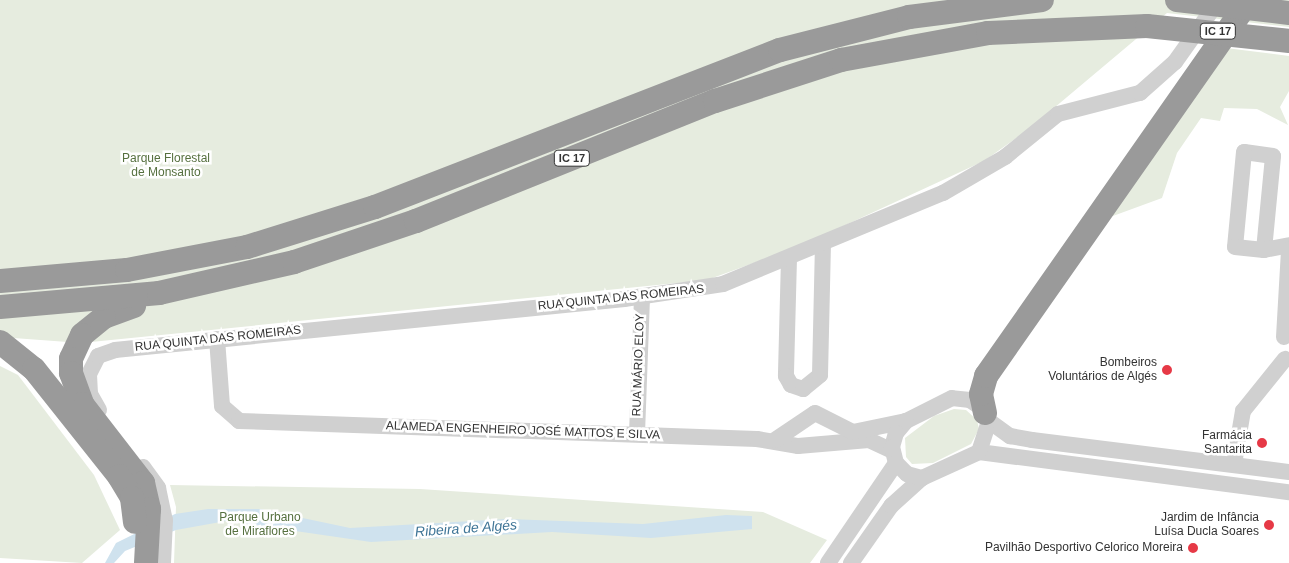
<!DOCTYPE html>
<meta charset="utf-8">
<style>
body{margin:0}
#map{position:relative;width:1289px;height:563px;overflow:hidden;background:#fff;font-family:Arial,sans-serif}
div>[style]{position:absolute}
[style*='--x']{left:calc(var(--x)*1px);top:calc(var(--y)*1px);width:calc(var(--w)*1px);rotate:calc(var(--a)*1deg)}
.green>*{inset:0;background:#e6ecdf}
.water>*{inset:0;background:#cfe2ee}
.minor>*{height:16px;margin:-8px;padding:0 8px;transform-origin:8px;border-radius:8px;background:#d0d0d0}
.highway>*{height:24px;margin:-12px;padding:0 12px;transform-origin:12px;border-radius:12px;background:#9a9a9a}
.highway-bridge>*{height:24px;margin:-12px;padding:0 12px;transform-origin:12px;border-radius:12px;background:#9a9a9a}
.dots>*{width:14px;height:14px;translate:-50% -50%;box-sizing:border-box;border:2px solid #fff;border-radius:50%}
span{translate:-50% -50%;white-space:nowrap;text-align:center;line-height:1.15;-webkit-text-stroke:5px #fff;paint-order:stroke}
.shield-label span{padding:1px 4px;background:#fff;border:1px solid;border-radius:4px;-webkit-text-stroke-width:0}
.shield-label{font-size:11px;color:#333;font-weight:700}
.park-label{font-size:12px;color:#56703f}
.street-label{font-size:12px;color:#333}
.poi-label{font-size:12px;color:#333}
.right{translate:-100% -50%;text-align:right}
.water-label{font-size:14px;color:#3f7597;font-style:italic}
</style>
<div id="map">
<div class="green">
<div style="clip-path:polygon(0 0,1289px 0,1289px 27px,1167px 13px,1029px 129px,984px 161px,798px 247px,707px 280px,81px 343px,0 337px)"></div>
<div style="clip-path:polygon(1226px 48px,1289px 56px,1289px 91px,1280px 107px,1288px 125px,1257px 109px,1224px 108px,1220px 121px,1201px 118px,1177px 153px,1162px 198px,1102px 220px)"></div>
<div style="clip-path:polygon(0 366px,18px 375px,94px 475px,120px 530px,82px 563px,0 558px)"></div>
<div style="clip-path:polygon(954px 409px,966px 410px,977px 420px,979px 429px,971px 444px,933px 463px,912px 464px,906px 457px,905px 438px,934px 416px)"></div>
<div style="clip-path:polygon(170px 485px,420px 489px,763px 512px,827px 540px,810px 563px,174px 563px,176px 507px)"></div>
</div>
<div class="water">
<div style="clip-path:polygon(208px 509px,260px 509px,350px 528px,507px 519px,643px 524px,726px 515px,752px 516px,752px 529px,651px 538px,552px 532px,371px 542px,226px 521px,176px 530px,125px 551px,114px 563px,105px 563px,116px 543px,175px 514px)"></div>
</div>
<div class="minor">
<div style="--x:1264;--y:250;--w:94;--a:-84.5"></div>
<div style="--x:1273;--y:156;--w:29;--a:-172"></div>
<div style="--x:1244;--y:152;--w:95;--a:95.4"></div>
<div style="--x:1235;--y:247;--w:29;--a:6"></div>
<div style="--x:1264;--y:250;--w:25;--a:-11"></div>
<div style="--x:789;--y:258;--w:118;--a:91.5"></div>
<div style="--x:786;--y:376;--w:10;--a:61"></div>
<div style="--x:791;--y:385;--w:13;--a:18"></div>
<div style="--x:803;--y:389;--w:22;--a:-39"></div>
<div style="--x:820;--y:375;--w:131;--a:-88.7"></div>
<div style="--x:1284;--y:337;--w:88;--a:-86.7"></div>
<div style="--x:217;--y:339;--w:67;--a:85.7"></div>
<div style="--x:222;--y:406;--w:23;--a:41"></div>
<div style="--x:239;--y:421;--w:518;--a:1.99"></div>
<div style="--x:757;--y:439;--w:42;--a:9.7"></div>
<div style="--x:798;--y:446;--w:71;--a:-4.8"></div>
<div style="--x:869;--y:440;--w:26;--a:25"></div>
<div style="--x:99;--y:410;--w:18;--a:-119"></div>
<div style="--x:90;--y:394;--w:20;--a:-93"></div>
<div style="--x:89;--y:374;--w:20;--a:-63"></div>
<div style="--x:98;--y:356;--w:18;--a:-19"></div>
<div style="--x:115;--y:350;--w:512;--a:-5.72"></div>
<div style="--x:624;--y:299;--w:100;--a:-8.6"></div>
<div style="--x:723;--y:284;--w:238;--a:-22.5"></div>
<div style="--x:943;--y:193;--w:72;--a:-30.1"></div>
<div style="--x:1005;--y:157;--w:68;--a:-39.1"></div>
<div style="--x:1058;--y:114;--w:85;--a:-14.4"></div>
<div style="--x:1140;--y:93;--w:47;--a:-41.5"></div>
<div style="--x:1175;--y:62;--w:76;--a:-54.6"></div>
<div style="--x:989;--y:421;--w:26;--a:36"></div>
<div style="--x:1010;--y:436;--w:22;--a:10"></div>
<div style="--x:1032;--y:440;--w:259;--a:7.1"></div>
<div style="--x:637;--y:434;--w:137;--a:-87.9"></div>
<div style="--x:775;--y:440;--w:48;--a:-34"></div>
<div style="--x:815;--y:413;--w:42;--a:26.6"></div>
<div style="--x:853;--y:432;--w:54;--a:-11.7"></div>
<div style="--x:979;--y:452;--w:313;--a:7.4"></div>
<div style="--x:1234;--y:464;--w:54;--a:-80.4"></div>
<div style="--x:1243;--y:411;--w:67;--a:-51.1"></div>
<div style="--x:143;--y:467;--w:26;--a:54"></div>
<div style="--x:158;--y:488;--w:33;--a:78"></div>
<div style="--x:165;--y:520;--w:43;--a:92.7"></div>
<div style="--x:828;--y:563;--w:121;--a:-55.8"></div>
<div style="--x:851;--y:563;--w:70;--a:-54.9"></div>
<div style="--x:891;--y:506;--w:42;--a:-42.1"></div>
<div style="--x:922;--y:478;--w:63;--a:-24.5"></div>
<div style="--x:979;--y:452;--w:33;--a:-72"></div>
<div style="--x:989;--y:421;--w:17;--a:-123"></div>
<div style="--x:980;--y:407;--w:12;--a:-145"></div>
<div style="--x:970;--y:400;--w:18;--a:-174"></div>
<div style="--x:952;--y:398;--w:51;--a:153.4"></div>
<div style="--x:906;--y:421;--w:16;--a:130"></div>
<div style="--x:896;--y:433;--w:15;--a:106"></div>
<div style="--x:892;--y:447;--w:16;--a:76"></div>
<div style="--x:896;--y:463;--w:16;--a:45"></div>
<div style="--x:907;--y:474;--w:16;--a:15"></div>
</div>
<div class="highway">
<div style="--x:0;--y:281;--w:127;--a:-5"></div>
<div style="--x:127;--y:270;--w:122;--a:-10.9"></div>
<div style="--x:247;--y:247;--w:134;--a:-17.4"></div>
<div style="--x:375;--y:207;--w:434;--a:-21.2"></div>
<div style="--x:780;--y:50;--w:133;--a:-14.3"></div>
<div style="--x:909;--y:17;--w:134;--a:-7.3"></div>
<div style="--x:134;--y:306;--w:32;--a:160"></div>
<div style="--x:104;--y:317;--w:28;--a:141"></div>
<div style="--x:82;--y:335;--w:26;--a:115"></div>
<div style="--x:71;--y:359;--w:14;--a:90"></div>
<div style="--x:71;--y:373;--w:33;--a:70"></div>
<div style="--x:82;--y:404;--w:100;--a:52.3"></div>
<div style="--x:143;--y:483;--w:27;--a:77"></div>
<div style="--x:149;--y:509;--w:54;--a:93.2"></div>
<div style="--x:0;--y:307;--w:160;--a:-5"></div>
<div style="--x:159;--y:293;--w:139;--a:-12.9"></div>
<div style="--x:294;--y:262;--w:129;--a:-18.6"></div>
<div style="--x:416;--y:221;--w:322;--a:-21.9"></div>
<div style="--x:715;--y:101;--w:133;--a:-18"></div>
<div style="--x:841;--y:60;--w:149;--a:-10.4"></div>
<div style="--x:988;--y:33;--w:159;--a:-2.5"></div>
<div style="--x:0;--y:342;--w:43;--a:38.5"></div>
<div style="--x:34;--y:369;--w:137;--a:51.5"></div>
<div style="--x:119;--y:476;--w:26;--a:59"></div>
<div style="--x:132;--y:498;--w:24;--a:83"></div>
<div style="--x:985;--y:413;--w:19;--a:-102"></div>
<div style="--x:981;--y:394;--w:19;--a:-74"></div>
<div style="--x:986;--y:376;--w:459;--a:-55"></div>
</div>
<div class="highway-bridge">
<div style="--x:1177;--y:0;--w:113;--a:6.6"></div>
<div style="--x:1147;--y:26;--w:143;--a:6"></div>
</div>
<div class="dots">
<div style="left:1167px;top:370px;background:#e63946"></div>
<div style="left:1262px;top:443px;background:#e63946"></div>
<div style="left:1269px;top:525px;background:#e63946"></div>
<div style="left:1193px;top:548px;background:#e63946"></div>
</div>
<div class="shield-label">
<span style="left:1218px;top:31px">IC 17</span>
<span style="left:572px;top:158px">IC 17</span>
</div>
<div class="park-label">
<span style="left:166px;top:166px">Parque Florestal<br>de Monsanto</span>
<span style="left:260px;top:525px">Parque Urbano<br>de Miraflores</span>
</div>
<div class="street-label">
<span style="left:621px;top:298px;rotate:-6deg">RUA QUINTA DAS ROMEIRAS</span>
<span style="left:218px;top:339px;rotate:-6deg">RUA QUINTA DAS ROMEIRAS</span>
<span style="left:639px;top:365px;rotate:-88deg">RUA MÁRIO ELOY</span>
<span style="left:523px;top:431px;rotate:2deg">ALAMEDA ENGENHEIRO JOSÉ MATTOS E SILVA</span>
</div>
<div class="poi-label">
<span class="right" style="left:1157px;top:370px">Bombeiros<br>Voluntários de Algés</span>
<span class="right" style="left:1252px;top:443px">Farmácia<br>Santarita</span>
<span class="right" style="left:1259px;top:525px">Jardim de Infância<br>Luísa Ducla Soares</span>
<span class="right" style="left:1183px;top:548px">Pavilhão Desportivo Celorico Moreira</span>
</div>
<div class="water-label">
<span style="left:466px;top:528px;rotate:-4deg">Ribeira de Algés</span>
</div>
</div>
